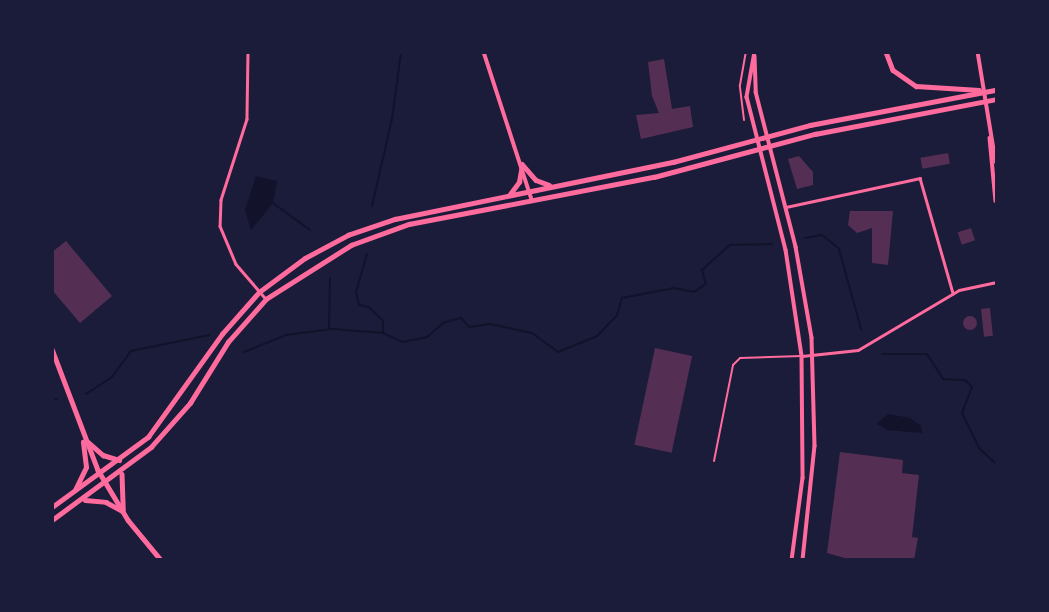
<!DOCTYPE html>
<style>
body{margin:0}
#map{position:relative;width:1049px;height:612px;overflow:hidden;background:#1b1b3a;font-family:"Crimson Pro",serif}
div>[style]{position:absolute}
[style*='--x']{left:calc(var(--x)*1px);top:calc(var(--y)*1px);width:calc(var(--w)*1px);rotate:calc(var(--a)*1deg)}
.water>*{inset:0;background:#12122b}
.stream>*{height:2px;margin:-1px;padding:0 1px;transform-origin:1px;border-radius:1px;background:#12122b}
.building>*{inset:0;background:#542f53;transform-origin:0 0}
.round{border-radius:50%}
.path>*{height:2px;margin:-1px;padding:0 1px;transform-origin:1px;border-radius:1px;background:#ff6b9d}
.service>*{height:2px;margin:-1px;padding:0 1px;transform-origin:1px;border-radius:1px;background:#ff6b9d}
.minor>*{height:2.5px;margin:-1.25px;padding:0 1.25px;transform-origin:1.25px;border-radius:1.25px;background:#ff6b9d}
.tertiary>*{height:3.5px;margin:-1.75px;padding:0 1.75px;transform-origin:1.75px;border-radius:1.75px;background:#ff6b9d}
.secondary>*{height:4.5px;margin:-2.25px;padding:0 2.25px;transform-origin:2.25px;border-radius:2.25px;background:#ff6b9d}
span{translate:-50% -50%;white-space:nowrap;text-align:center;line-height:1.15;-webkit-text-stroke:5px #1b1b3a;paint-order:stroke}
.frame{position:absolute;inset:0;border:54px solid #1b1b3a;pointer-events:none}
</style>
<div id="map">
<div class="water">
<div style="clip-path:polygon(256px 176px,277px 181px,273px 203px,251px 230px,245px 210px)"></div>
<div style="clip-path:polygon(888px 414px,910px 418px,921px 426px,922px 433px,887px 430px,877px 424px)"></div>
</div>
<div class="stream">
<div style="--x:273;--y:203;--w:46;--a:36.1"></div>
<div style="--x:372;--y:206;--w:89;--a:-77.1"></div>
<div style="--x:392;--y:119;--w:68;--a:-82.3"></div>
<div style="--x:805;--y:238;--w:17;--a:-10"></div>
<div style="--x:822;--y:235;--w:22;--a:39"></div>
<div style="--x:839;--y:249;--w:83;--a:74.6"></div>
<div style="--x:367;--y:254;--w:40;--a:106"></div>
<div style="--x:356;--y:292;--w:13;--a:77"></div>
<div style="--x:359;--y:305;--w:10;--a:11"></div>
<div style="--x:369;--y:307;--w:20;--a:45"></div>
<div style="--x:383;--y:321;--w:11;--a:90"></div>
<div style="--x:329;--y:329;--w:51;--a:-88.9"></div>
<div style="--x:244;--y:352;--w:45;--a:-22"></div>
<div style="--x:286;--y:335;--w:47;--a:-7.3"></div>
<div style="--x:333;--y:329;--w:50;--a:4.6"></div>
<div style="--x:383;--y:333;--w:21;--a:25"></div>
<div style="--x:402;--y:342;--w:25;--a:-11"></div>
<div style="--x:427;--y:337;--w:21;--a:-41"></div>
<div style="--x:443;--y:323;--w:19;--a:-16"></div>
<div style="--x:461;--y:318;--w:12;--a:48"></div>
<div style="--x:469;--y:327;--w:21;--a:-8"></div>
<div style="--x:490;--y:324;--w:43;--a:12.1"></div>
<div style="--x:532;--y:333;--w:32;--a:36"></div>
<div style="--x:558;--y:352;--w:42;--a:-22.3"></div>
<div style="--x:597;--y:336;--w:29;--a:-46"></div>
<div style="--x:617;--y:315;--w:18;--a:-74"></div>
<div style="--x:622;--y:298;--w:53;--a:-10.9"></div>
<div style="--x:674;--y:288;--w:20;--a:11"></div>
<div style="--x:694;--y:292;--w:14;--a:-34"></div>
<div style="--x:706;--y:284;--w:15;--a:-106"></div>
<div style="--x:702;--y:270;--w:38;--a:-42"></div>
<div style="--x:730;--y:245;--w:42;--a:-1.4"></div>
<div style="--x:882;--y:354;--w:45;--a:0"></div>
<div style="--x:927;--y:354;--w:30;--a:57"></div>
<div style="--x:943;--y:379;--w:22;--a:3"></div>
<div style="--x:965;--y:380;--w:10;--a:45"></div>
<div style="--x:972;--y:387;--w:28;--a:111"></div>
<div style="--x:962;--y:413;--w:39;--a:64"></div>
<div style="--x:979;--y:448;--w:23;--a:43"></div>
<div style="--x:86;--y:394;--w:31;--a:-33"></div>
<div style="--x:112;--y:377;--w:32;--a:-54"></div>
<div style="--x:131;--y:351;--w:80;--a:-11.6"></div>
<div style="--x:52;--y:400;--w:5;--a:-11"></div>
</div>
<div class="building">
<div style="clip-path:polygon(664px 59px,672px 109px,690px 106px,693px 127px,641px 139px,636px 115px,659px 113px,652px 96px,648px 62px)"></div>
<div style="left:948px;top:153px;width:11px;height:28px;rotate:80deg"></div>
<div style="clip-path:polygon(799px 156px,813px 172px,813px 185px,797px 189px,788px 159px)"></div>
<div style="clip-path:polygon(850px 211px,893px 211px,888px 265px,872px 263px,872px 228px,857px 233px,848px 225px)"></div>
<div style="left:971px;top:228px;width:13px;height:14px;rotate:72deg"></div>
<div style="clip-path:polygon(66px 241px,112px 296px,80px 323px,52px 290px,52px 252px)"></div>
<div style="left:990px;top:308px;width:28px;height:9px;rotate:84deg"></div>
<div class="round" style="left:963px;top:316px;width:14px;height:14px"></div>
<div style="left:655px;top:348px;width:38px;height:99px;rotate:12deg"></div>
<div style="clip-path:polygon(840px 452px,903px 460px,902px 473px,919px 475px,912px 537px,918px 538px,914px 560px,852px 560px,827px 553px)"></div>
</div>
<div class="path">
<div style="--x:744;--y:120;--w:35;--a:-97"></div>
<div style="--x:740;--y:85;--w:34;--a:-80"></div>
</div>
<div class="service">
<div style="--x:714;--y:461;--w:98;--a:-78.8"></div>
<div style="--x:733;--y:365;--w:10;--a:-45"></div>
<div style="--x:740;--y:358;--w:62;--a:-1.8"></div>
</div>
<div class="minor">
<div style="--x:248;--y:52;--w:67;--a:90.9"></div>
<div style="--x:247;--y:119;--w:85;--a:107.8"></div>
<div style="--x:221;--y:200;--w:26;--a:92"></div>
<div style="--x:220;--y:226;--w:41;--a:67.2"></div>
<div style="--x:236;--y:264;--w:46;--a:49.4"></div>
<div style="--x:786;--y:207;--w:137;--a:-12.2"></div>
<div style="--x:920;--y:178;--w:120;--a:74"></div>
<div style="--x:802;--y:356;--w:56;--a:-6.1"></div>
<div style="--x:858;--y:350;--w:117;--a:-30.7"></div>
<div style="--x:959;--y:290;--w:38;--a:-12"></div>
</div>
<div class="tertiary">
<div style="--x:484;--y:52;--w:156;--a:72"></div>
<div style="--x:755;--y:52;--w:46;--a:100.1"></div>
<div style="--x:747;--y:97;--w:158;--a:75.7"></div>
<div style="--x:786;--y:250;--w:107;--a:81.4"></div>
<div style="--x:802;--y:356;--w:122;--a:89.5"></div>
<div style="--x:803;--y:478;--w:83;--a:97.6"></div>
<div style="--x:978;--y:52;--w:111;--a:80.7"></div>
<div style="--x:755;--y:56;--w:36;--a:88"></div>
<div style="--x:756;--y:92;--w:160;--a:75.5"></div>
<div style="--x:796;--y:247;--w:92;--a:80"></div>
<div style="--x:812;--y:338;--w:108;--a:88.4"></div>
<div style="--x:815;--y:446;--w:115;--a:96"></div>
<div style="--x:990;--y:138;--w:63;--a:84.6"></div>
</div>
<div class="secondary">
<div style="--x:886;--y:52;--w:19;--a:69"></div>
<div style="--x:893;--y:70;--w:28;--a:35"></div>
<div style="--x:916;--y:86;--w:63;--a:3.6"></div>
<div style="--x:522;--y:164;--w:21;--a:49"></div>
<div style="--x:536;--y:180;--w:14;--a:21"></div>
<div style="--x:510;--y:194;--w:15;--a:-53"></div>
<div style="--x:519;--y:182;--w:17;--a:-80"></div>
<div style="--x:52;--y:349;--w:129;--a:69.2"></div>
<div style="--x:98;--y:470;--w:58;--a:59"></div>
<div style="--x:128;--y:520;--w:52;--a:50.5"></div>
<div style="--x:88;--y:442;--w:20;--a:41"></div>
<div style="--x:103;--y:455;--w:17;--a:17"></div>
<div style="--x:122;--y:474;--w:36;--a:88"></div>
<div style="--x:75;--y:490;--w:25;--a:-64"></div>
<div style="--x:86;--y:467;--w:25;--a:-97"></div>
<div style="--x:85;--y:500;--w:21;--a:5"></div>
<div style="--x:106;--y:502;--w:18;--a:29"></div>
<div style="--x:52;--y:507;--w:119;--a:-36.1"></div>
<div style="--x:148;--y:437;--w:127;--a:-54.3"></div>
<div style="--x:222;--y:334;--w:56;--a:-48.6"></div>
<div style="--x:259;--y:292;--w:57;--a:-36.5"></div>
<div style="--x:305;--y:258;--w:49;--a:-28.1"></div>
<div style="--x:348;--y:235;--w:50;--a:-18.8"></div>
<div style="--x:395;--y:219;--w:284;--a:-11.6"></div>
<div style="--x:673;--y:162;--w:142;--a:-15.1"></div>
<div style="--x:810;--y:125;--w:189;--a:-10.7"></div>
<div style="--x:52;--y:520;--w:123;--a:-36.4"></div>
<div style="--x:151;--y:447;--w:59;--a:-48.4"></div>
<div style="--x:190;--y:403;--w:72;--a:-58.1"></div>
<div style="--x:228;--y:342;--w:57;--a:-48.5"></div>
<div style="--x:266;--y:299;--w:101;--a:-32.4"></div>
<div style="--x:351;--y:245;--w:62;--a:-19.9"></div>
<div style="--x:409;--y:224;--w:249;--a:-10.9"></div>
<div style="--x:654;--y:177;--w:167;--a:-15"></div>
<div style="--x:815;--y:134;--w:184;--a:-10.9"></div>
</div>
<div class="frame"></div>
</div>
